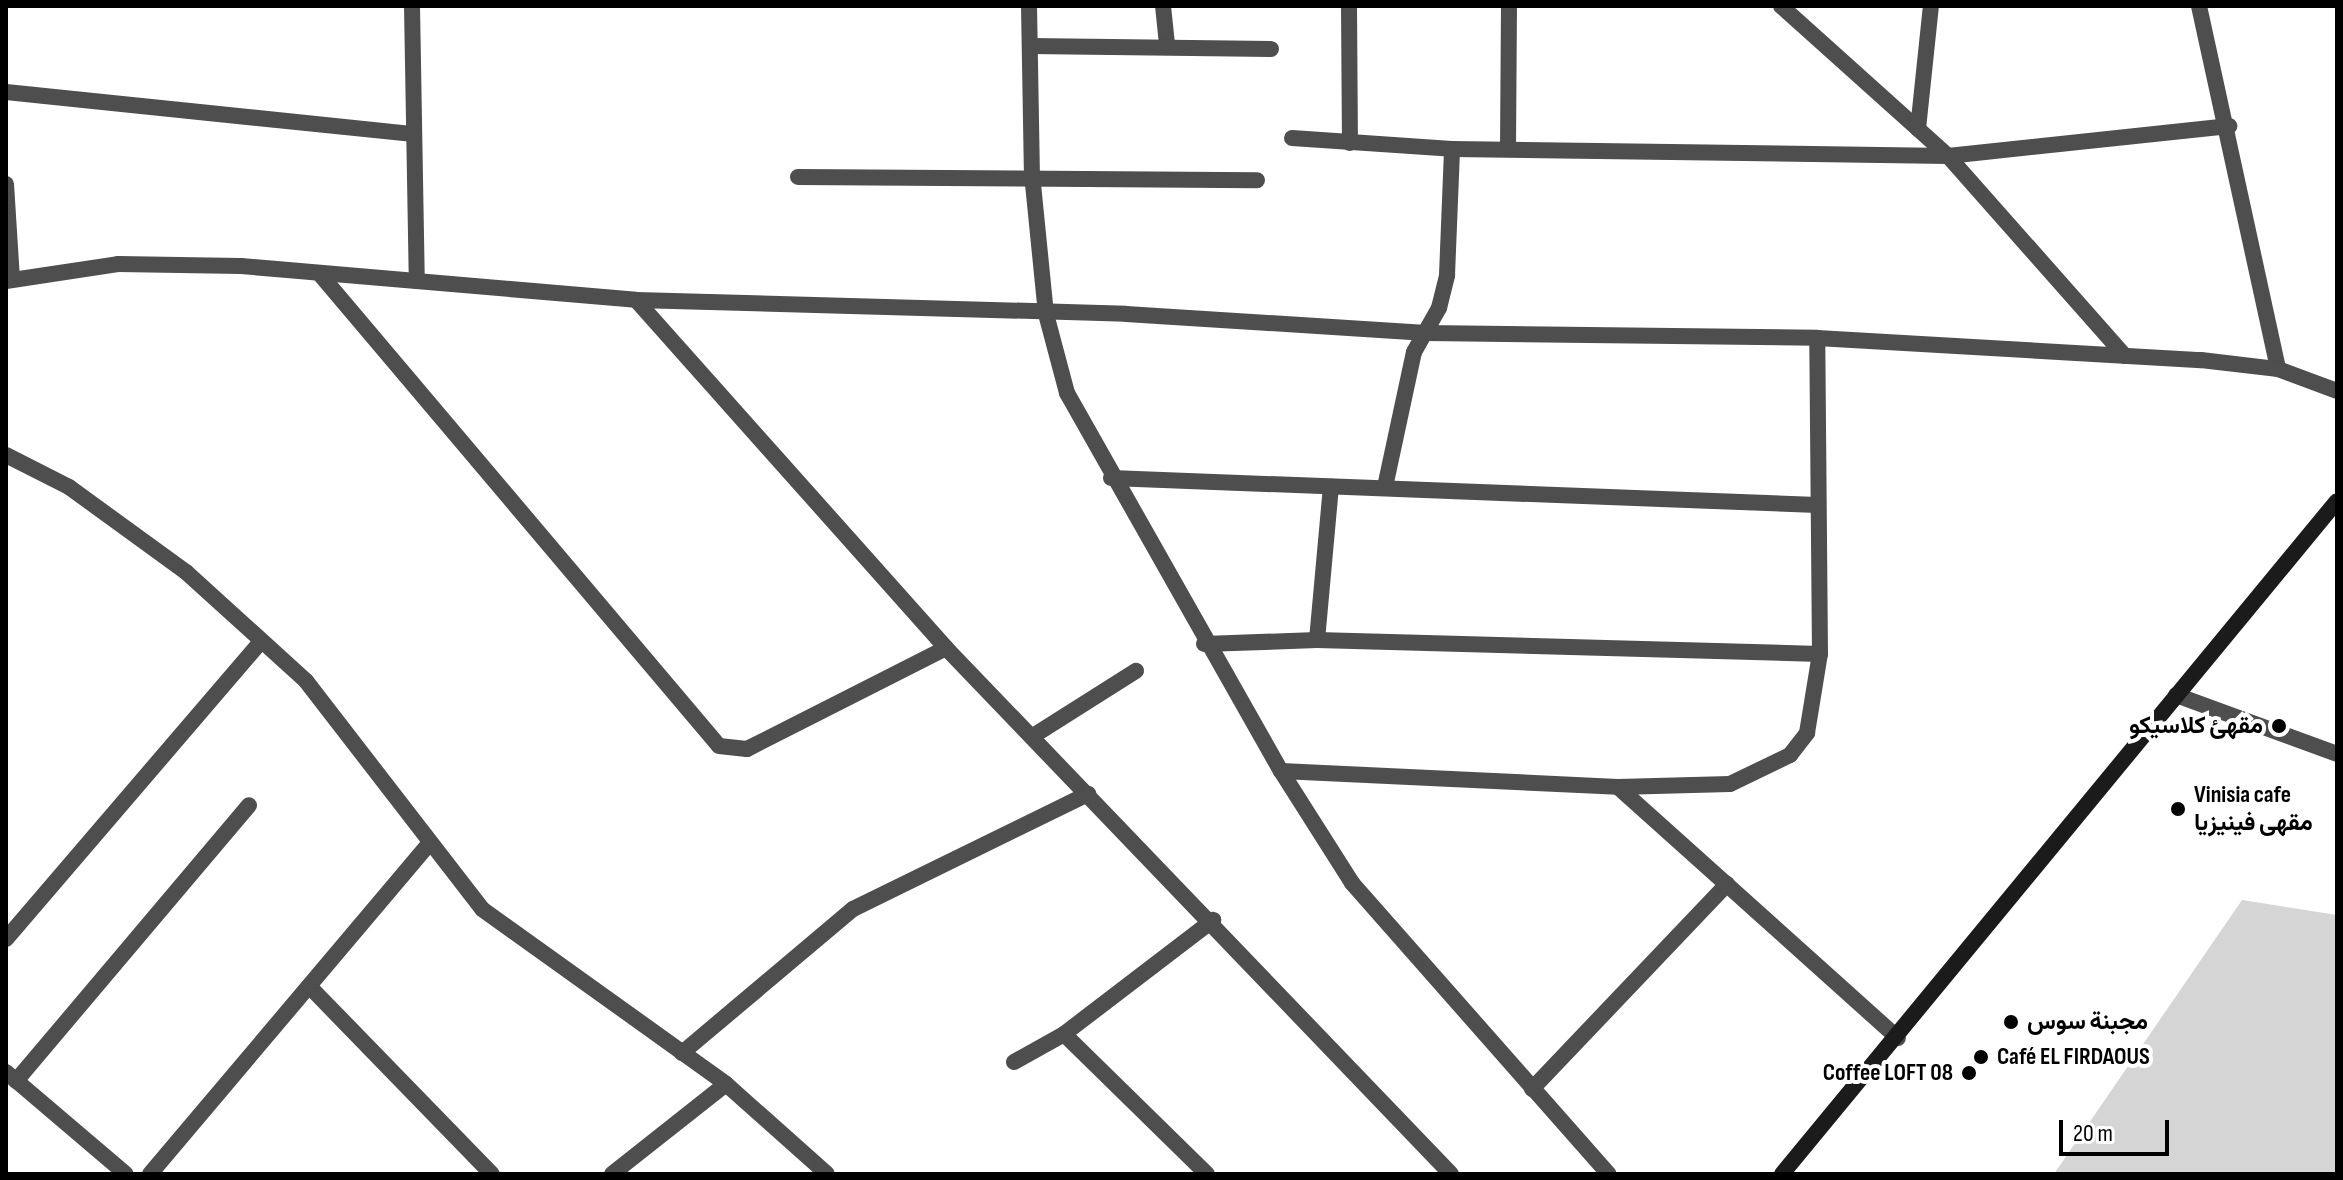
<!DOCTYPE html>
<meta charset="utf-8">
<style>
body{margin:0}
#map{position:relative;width:2343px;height:1180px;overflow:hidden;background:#fff;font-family:"Sofia Sans Condensed",Vazirmatn,sans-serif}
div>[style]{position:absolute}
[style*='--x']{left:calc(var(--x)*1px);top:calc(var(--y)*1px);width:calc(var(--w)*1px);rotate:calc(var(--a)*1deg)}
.green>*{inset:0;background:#d5d5d5}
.street>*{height:16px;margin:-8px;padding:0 8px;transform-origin:8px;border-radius:8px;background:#4e4e4e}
.secondary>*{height:16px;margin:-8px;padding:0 8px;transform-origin:8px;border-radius:8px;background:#1b1b1b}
.dots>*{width:22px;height:22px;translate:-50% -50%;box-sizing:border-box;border:4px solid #fff;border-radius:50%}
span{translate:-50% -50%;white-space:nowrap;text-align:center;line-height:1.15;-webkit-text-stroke:8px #fff;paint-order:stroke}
.poi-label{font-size:24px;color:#000;font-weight:700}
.right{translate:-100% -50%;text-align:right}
.left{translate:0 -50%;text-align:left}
.frame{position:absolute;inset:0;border:8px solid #000;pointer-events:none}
.scale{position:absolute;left:2059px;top:1120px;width:110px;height:36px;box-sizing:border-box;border:4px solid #000;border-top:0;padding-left:10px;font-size:24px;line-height:28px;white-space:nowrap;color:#000;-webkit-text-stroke:6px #fff;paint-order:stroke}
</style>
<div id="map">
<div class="green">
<div style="clip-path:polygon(2242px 900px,2337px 915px,2337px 1174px,2054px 1174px)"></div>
</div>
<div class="street">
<div style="--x:412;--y:6;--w:275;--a:89"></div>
<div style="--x:1029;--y:6;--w:168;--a:89"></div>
<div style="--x:1032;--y:174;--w:141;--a:84.3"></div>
<div style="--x:1046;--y:314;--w:82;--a:75.1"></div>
<div style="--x:1067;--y:393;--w:434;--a:60.5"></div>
<div style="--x:1281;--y:771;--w:337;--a:2.7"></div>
<div style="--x:1618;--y:787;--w:112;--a:-1.5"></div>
<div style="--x:1730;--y:784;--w:67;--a:-25.8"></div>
<div style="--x:1790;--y:755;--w:28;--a:-52"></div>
<div style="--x:1807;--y:733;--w:80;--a:-80.7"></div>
<div style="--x:1820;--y:654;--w:316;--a:-90.5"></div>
<div style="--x:1163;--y:6;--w:37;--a:84"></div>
<div style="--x:1349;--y:6;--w:137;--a:89.6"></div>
<div style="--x:1781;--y:6;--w:224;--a:41.9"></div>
<div style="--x:1948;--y:156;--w:267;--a:48.5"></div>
<div style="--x:2199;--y:6;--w:371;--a:77.7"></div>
<div style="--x:1030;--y:46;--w:241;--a:0.7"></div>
<div style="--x:6;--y:92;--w:410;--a:5.9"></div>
<div style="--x:1918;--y:129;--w:124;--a:-84"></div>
<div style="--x:1292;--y:138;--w:160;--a:3.9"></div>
<div style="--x:1452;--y:149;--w:496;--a:0.8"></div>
<div style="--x:1948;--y:156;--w:283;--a:-6.1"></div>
<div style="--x:1508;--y:147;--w:141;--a:-89.6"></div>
<div style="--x:798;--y:177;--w:459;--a:0.4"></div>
<div style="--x:6;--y:184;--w:96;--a:86.4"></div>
<div style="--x:319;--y:273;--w:619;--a:49.78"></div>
<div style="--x:719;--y:746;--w:28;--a:6"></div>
<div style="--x:747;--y:749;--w:223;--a:-26.9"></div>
<div style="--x:6;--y:281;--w:113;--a:-8.6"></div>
<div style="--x:118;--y:264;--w:123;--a:0.9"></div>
<div style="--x:241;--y:266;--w:396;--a:4.9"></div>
<div style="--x:636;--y:300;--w:490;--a:1.6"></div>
<div style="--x:1126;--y:314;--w:301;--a:3.6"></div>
<div style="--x:1426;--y:333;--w:391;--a:0.7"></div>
<div style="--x:1817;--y:338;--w:385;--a:3.3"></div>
<div style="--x:2201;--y:360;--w:78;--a:6.7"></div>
<div style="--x:2278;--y:369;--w:63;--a:20.4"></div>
<div style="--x:636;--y:300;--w:466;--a:48.3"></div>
<div style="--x:946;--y:648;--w:729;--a:46.17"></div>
<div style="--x:6;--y:455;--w:71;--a:26.9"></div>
<div style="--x:69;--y:487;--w:145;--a:36"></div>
<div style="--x:186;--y:572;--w:162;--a:42.2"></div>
<div style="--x:306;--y:681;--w:288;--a:52.3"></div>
<div style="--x:482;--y:909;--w:300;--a:35.6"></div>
<div style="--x:726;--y:1084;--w:135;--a:41.7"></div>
<div style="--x:1111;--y:478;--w:707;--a:2.19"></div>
<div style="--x:1385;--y:487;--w:138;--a:-77.9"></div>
<div style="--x:1414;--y:352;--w:51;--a:-60.4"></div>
<div style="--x:1439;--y:308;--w:34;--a:-76"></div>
<div style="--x:1447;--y:275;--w:126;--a:-87.7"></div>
<div style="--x:1317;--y:640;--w:154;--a:-84.8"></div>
<div style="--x:1204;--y:644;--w:113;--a:-2"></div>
<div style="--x:1317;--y:640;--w:503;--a:1.59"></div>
<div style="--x:2176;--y:695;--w:171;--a:20.1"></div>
<div style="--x:1033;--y:736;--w:122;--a:-32.3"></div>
<div style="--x:1281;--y:771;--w:133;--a:57.6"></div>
<div style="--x:1352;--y:883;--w:388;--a:48.6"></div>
<div style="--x:1618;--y:787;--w:376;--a:41.9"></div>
<div style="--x:6;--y:939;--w:390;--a:-49.4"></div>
<div style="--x:309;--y:986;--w:262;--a:45.8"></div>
<div style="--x:1064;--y:1034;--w:200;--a:44.4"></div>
<div style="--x:682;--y:1053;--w:224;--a:-40.1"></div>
<div style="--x:853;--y:909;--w:262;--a:-26.1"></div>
<div style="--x:1014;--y:1062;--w:57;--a:-29.2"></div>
<div style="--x:1064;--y:1034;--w:188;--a:-37.4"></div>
<div style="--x:6;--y:1072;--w:157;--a:40.4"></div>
<div style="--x:16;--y:1081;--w:361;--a:-49.8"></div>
<div style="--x:1532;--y:1089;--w:283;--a:-46.4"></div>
<div style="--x:150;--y:1174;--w:434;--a:-49.8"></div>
<div style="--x:612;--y:1174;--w:145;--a:-38.3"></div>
</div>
<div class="secondary">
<div style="--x:1782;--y:1174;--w:872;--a:-50.49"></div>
</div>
<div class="dots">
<div style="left:2279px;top:726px;background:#000"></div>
<div style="left:2178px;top:809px;background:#000"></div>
<div style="left:2011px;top:1022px;background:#000"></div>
<div style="left:1981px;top:1057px;background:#000"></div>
<div style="left:1969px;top:1073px;background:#000"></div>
</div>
<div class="poi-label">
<span class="right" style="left:2263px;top:726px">مقهئ كلاسيكو</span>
<span class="left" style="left:2194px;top:809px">Vinisia cafe<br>مقهى فينيزيا</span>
<span class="left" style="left:2027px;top:1022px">مجبنة سوس</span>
<span class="left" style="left:1997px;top:1057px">Café EL FIRDAOUS</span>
<span class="right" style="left:1953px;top:1073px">Coffee LOFT 08</span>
</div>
<div class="frame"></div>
<div class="scale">20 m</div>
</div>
